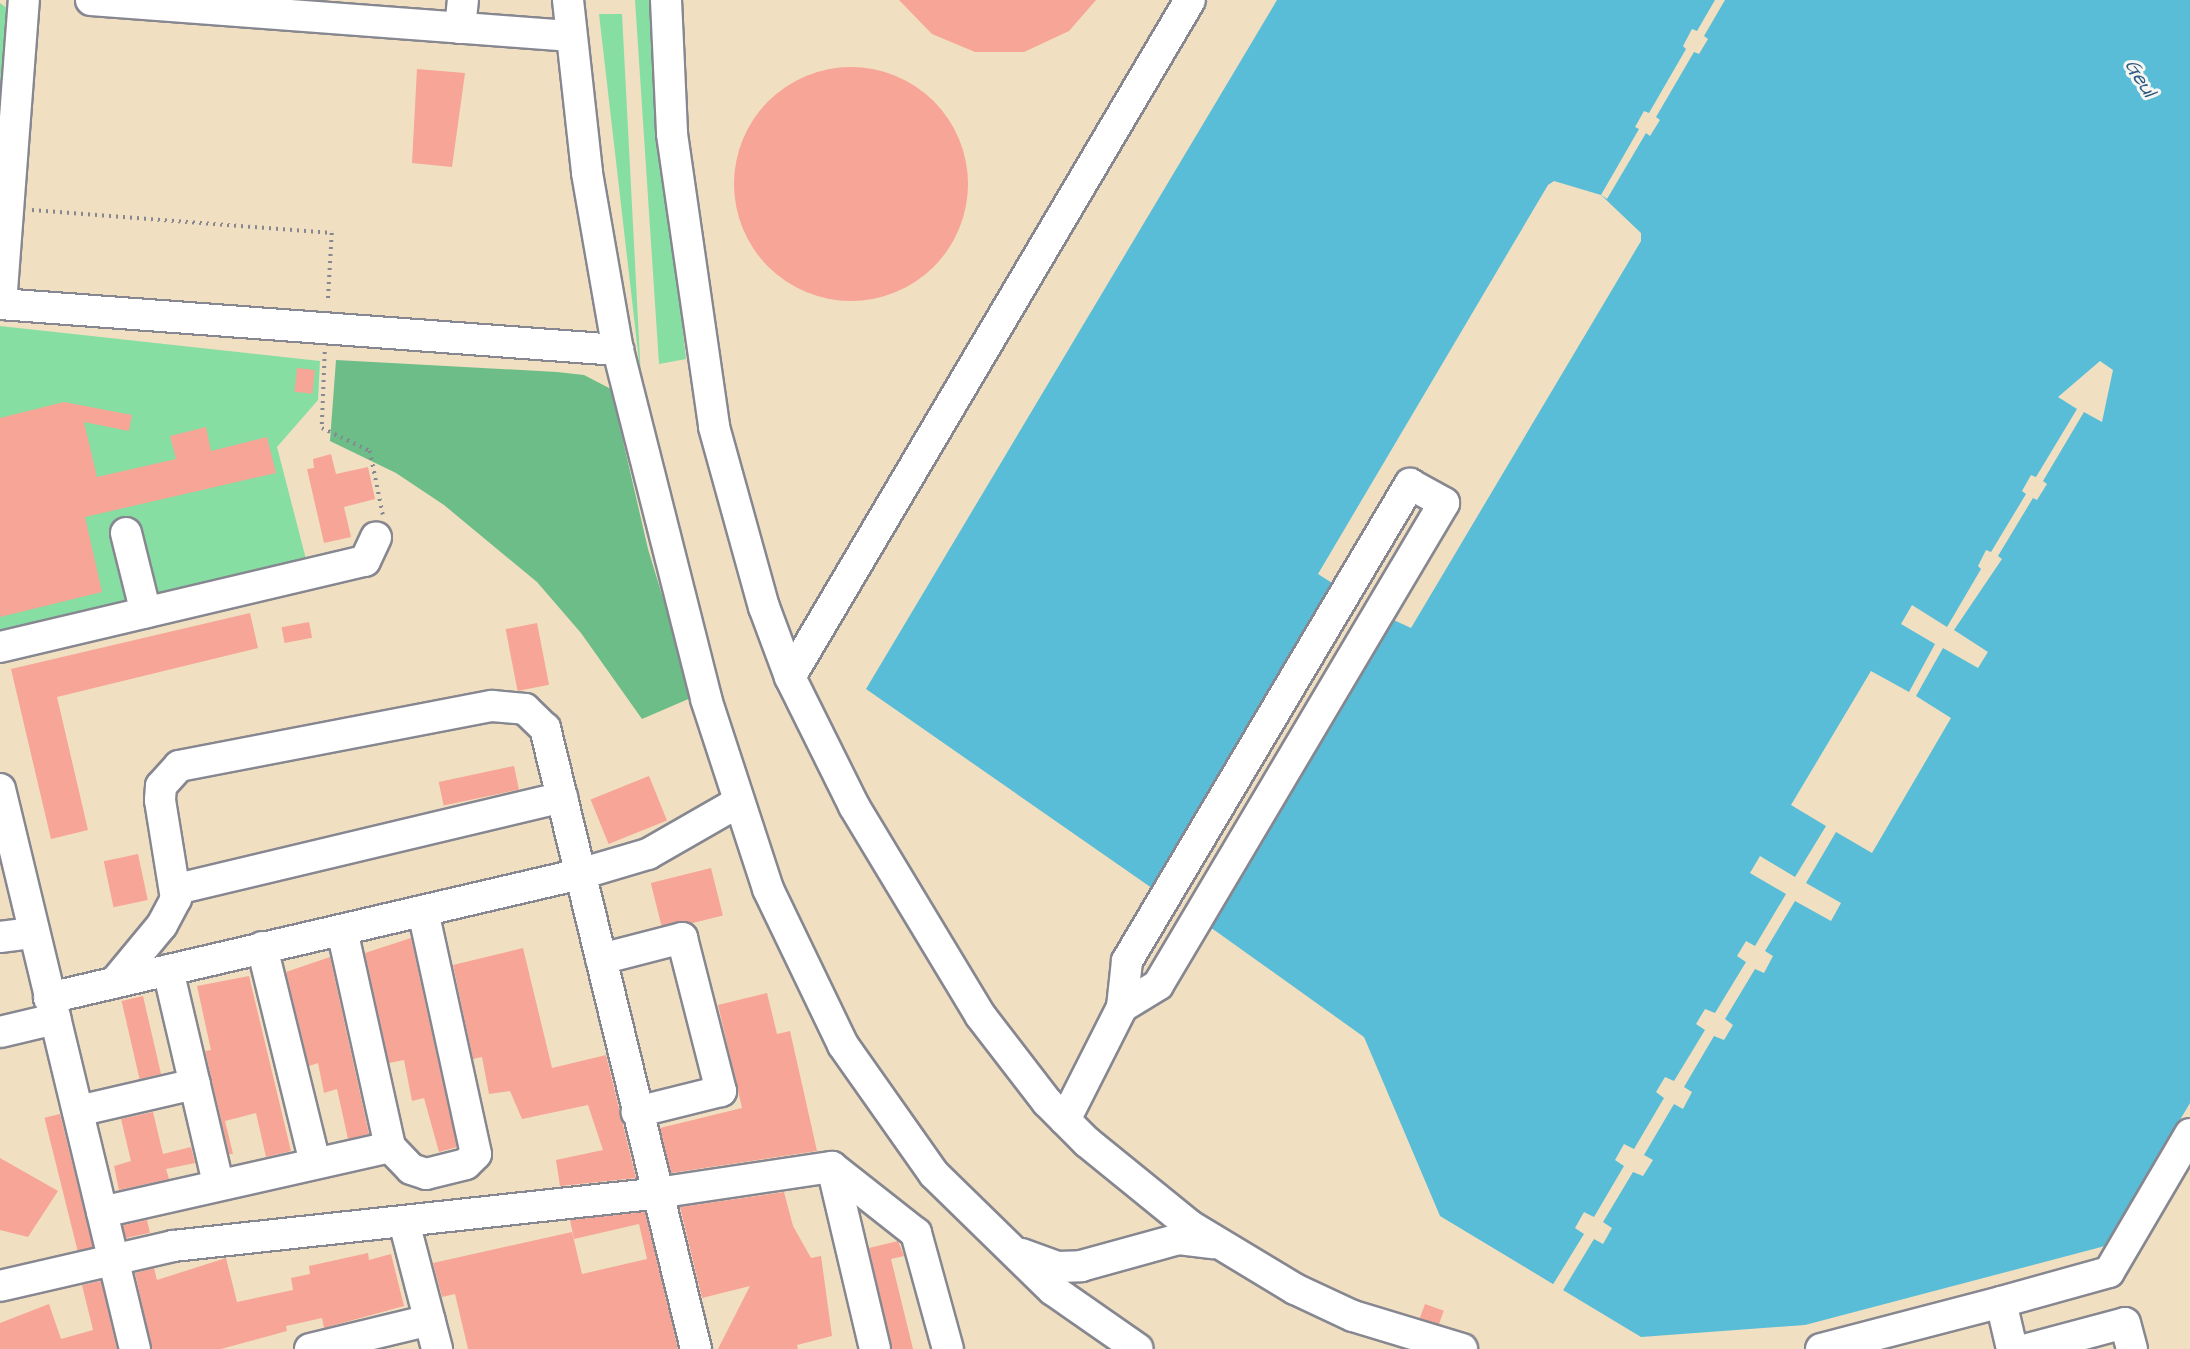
<!DOCTYPE html>
<style>
body{margin:0}
#map{position:relative;width:2190px;height:1349px;overflow:hidden;background:#f1dfc1;font-family:"Architects Daughter",sans-serif}
div>[style]{position:absolute}
[style*='--x']{left:calc(var(--x)*1px);top:calc(var(--y)*1px);width:calc(var(--w)*1px);rotate:calc(var(--a)*1deg)}
.green>*{inset:0;background:#86dea2}
.forest>*{inset:0;background:#6cbd88}
.water>*{inset:0;background:#59bdd7}
.pier>*{inset:0;background:#f1dfc1}
.building>*{inset:0;background:#f6a596;transform-origin:0 0}
.round{border-radius:50%}
.path>*{height:3.5px;margin-top:-1.75px;transform-origin:0;background:repeating-linear-gradient(90deg,#868790 0 2px,transparent 0 7px)}
.roads{filter:drop-shadow(2px 0 #868790) drop-shadow(-2px 0 #868790) drop-shadow(0 2px #868790) drop-shadow(0 -2px #868790)}
.minor>*{height:30px;margin:-15px;padding:0 15px;transform-origin:15px;border-radius:15px;background:#fff}
span{translate:-50% -50%;white-space:nowrap;text-align:center;line-height:1.15;-webkit-text-stroke:6px #f6f6f2;paint-order:stroke}
.water-label{font-size:21px;color:#2e5a82;font-style:italic}
</style>
<div id="map">
<div class="green">
<div style="clip-path:polygon(635px 0,655px 0,660px 129px,686px 359px,659px 364px)"></div>
<div style="clip-path:polygon(0 3px,13px 13px,0 170px)"></div>
<div style="clip-path:polygon(599px 14px,622px 14px,641px 378px)"></div>
<div style="clip-path:polygon(0 326px,320px 361px,318px 400px,277px 447px,307px 563px,0 632px)"></div>
</div>
<div class="forest">
<div style="clip-path:polygon(336px 360px,557px 372px,584px 375px,611px 389px,648px 549px,693px 697px,642px 719px,581px 633px,537px 582px,444px 505px,396px 473px,330px 441px)"></div>
</div>
<div class="water">
<div style="clip-path:polygon(1277px 0,2190px 0,2190px 1103px,2105px 1246px,1805px 1325px,1641px 1337px,1440px 1216px,1364px 1037px,1203px 922px,1385px 616px,1411px 628px,1641px 241px,1641px 233px,1601px 195px,1554px 181px,1548px 185px,1318px 574px,1340px 588px,1159px 893px,866px 689px)"></div>
</div>
<div class="pier">
<div style="clip-path:polygon(1715px 0,1725px 0,1704px 36px,1708px 39px,1699px 54px,1694px 52px,1656px 117px,1660px 120px,1650px 136px,1646px 133px,1607px 199px,1601px 195px,1639px 129px,1635px 127px,1644px 111px,1649px 113px,1686px 49px,1683px 46px,1692px 29px,1697px 31px)"></div>
<div style="clip-path:polygon(2100px 361px,2113px 370px,2102px 422px,2084px 412px,2043px 481px,2047px 484px,2037px 500px,2033px 498px,1998px 556px,2002px 559px,1954px 630px,1988px 652px,1978px 668px,1943px 648px,1916px 696px,1951px 718px,1872px 853px,1836px 832px,1806px 883px,1841px 903px,1831px 921px,1795px 901px,1765px 951px,1773px 956px,1764px 973px,1755px 969px,1725px 1019px,1733px 1025px,1724px 1040px,1714px 1036px,1684px 1087px,1692px 1092px,1683px 1109px,1674px 1104px,1644px 1155px,1653px 1160px,1643px 1176px,1633px 1172px,1603px 1222px,1612px 1228px,1603px 1244px,1594px 1239px,1562px 1292px,1552px 1286px,1584px 1234px,1575px 1228px,1584px 1212px,1594px 1217px,1624px 1166px,1615px 1160px,1624px 1144px,1634px 1149px,1664px 1098px,1656px 1092px,1665px 1077px,1674px 1081px,1705px 1030px,1696px 1024px,1705px 1009px,1715px 1013px,1746px 962px,1737px 956px,1746px 941px,1755px 946px,1786px 894px,1750px 873px,1760px 856px,1795px 877px,1826px 826px,1791px 805px,1871px 671px,1909px 692px,1935px 644px,1901px 624px,1912px 605px,1947px 627px,1981px 569px,1978px 566px,1986px 550px,1991px 552px,2026px 494px,2022px 491px,2031px 475px,2036px 477px,2077px 409px,2058px 397px)"></div>
</div>
<div class="building">
<div style="clip-path:polygon(899px 0,1096px 0,1069px 31px,1024px 52px,975px 52px,932px 34px)"></div>
<div class="round" style="left:734px;top:67px;width:234px;height:234px"></div>
<div style="clip-path:polygon(417px 69px,465px 73px,452px 167px,412px 163px)"></div>
<div style="left:297px;top:368px;width:18px;height:24px;rotate:6deg"></div>
<div style="clip-path:polygon(64px 402px,132px 415px,129px 431px,84px 422px,97px 477px,176px 459px,170px 436px,206px 427px,211px 451px,267px 437px,276px 473px,85px 517px,102px 592px,0 617px,0 418px)"></div>
<div style="clip-path:polygon(331px 454px,336px 474px,368px 467px,375px 499px,344px 507px,351px 537px,324px 543px,307px 469px,314px 468px,313px 459px)"></div>
<div style="clip-path:polygon(250px 613px,258px 648px,57px 697px,88px 830px,51px 839px,11px 669px)"></div>
<div style="left:309px;top:622px;width:16px;height:28px;rotate:79deg"></div>
<div style="left:537px;top:623px;width:63px;height:32px;rotate:79deg"></div>
<div style="left:514px;top:766px;width:24px;height:77px;rotate:78deg"></div>
<div style="left:649px;top:776px;width:48px;height:63px;rotate:68deg"></div>
<div style="left:138px;top:854px;width:47px;height:35px;rotate:78deg"></div>
<div style="left:711px;top:868px;width:49px;height:62px;rotate:76deg"></div>
<div style="clip-path:polygon(411px 938px,457px 1147px,439px 1152px,424px 1098px,412px 1101px,404px 1060px,389px 1063px,365px 953px)"></div>
<div style="clip-path:polygon(523px 948px,552px 1068px,606px 1055px,636px 1178px,560px 1186px,556px 1160px,603px 1150px,588px 1105px,522px 1119px,510px 1091px,489px 1094px,482px 1057px,473px 1059px,453px 965px)"></div>
<div style="clip-path:polygon(330px 957px,369px 1134px,348px 1139px,337px 1089px,324px 1093px,318px 1063px,309px 1066px,286px 972px)"></div>
<div style="clip-path:polygon(249px 976px,291px 1151px,266px 1157px,256px 1113px,225px 1121px,233px 1154px,229px 1154px,205px 1051px,211px 1050px,197px 986px)"></div>
<div style="clip-path:polygon(767px 993px,777px 1034px,790px 1031px,817px 1151px,671px 1173px,660px 1128px,742px 1108px,718px 1005px)"></div>
<div style="left:143px;top:996px;width:80px;height:22px;rotate:77deg"></div>
<div style="clip-path:polygon(153px 1112px,163px 1154px,191px 1147px,195px 1163px,166px 1169px,169px 1179px,119px 1190px,114px 1166px,131px 1161px,121px 1119px)"></div>
<div style="left:60px;top:1114px;width:137px;height:16px;rotate:76deg"></div>
<div style="clip-path:polygon(0 1158px,58px 1191px,28px 1237px,0 1230px)"></div>
<div style="clip-path:polygon(784px 1192px,793px 1226px,811px 1258px,821px 1256px,832px 1336px,797px 1345px,798px 1349px,718px 1349px,750px 1286px,702px 1298px,680px 1207px)"></div>
<div style="clip-path:polygon(645px 1212px,678px 1349px,468px 1349px,455px 1294px,442px 1297px,433px 1263px,572px 1232px,582px 1274px,647px 1259px,639px 1224px,574px 1239px,570px 1220px)"></div>
<div style="left:147px;top:1220px;width:13px;height:25px;rotate:77deg"></div>
<div style="clip-path:polygon(898px 1241px,904px 1256px,891px 1259px,913px 1349px,892px 1349px,869px 1248px)"></div>
<div style="clip-path:polygon(368px 1253px,369px 1260px,391px 1254px,404px 1306px,324px 1328px,322px 1318px,286px 1326px,287px 1331px,221px 1349px,152px 1349px,135px 1273px,154px 1268px,157px 1280px,226px 1258px,237px 1302px,293px 1290px,291px 1278px,310px 1274px,309px 1266px)"></div>
<div style="clip-path:polygon(101px 1281px,117px 1349px,0 1349px,0 1323px,49px 1304px,61px 1339px,93px 1330px,82px 1285px)"></div>
<div style="left:1425px;top:1304px;width:20px;height:15px;rotate:20deg"></div>
</div>
<div class="path">
<div style="--x:32;--y:210;--w:301;--a:4.4"></div>
<div style="--x:332;--y:233;--w:70;--a:93.3"></div>
<div style="--x:325;--y:352;--w:76;--a:92.3"></div>
<div style="--x:322;--y:428;--w:53;--a:25.6"></div>
<div style="--x:370;--y:451;--w:65;--a:78.5"></div>
</div>
<div class="roads">
<div class="minor">
<div style="--x:91;--y:0;--w:479;--a:4.3"></div>
<div style="--x:568;--y:0;--w:174;--a:83.7"></div>
<div style="--x:587;--y:173;--w:180;--a:80.1"></div>
<div style="--x:618;--y:350;--w:360;--a:75.8"></div>
<div style="--x:706;--y:699;--w:200;--a:71.9"></div>
<div style="--x:768;--y:889;--w:173;--a:64.3"></div>
<div style="--x:843;--y:1045;--w:158;--a:54.8"></div>
<div style="--x:934;--y:1174;--w:166;--a:44.3"></div>
<div style="--x:1053;--y:1290;--w:103;--a:34.8"></div>
<div style="--x:666;--y:0;--w:134;--a:87.4"></div>
<div style="--x:672;--y:134;--w:296;--a:81.8"></div>
<div style="--x:714;--y:427;--w:187;--a:74.5"></div>
<div style="--x:764;--y:607;--w:75;--a:69.6"></div>
<div style="--x:790;--y:677;--w:144;--a:63.6"></div>
<div style="--x:854;--y:806;--w:244;--a:58.9"></div>
<div style="--x:980;--y:1015;--w:110;--a:52.4"></div>
<div style="--x:1047;--y:1102;--w:57;--a:45"></div>
<div style="--x:1087;--y:1142;--w:132;--a:39.1"></div>
<div style="--x:1189;--y:1225;--w:124;--a:31.1"></div>
<div style="--x:1295;--y:1289;--w:64;--a:25"></div>
<div style="--x:1353;--y:1316;--w:114;--a:16.8"></div>
<div style="--x:460;--y:28;--w:28;--a:-84"></div>
<div style="--x:0;--y:304;--w:620;--a:4.26"></div>
<div style="--x:1;--y:304;--w:305;--a:-85.7"></div>
<div style="--x:126;--y:533;--w:82;--a:76"></div>
<div style="--x:0;--y:647;--w:375;--a:-13.3"></div>
<div style="--x:365;--y:561;--w:26;--a:-65"></div>
<div style="--x:790;--y:677;--w:786;--a:-59.42"></div>
<div style="--x:0;--y:789;--w:576;--a:76.45"></div>
<div style="--x:177;--y:889;--w:396;--a:-13.4"></div>
<div style="--x:342;--y:930;--w:222;--a:77.5"></div>
<div style="--x:390;--y:1147;--w:30;--a:46"></div>
<div style="--x:411;--y:1169;--w:16;--a:18"></div>
<div style="--x:426;--y:1174;--w:41;--a:-14"></div>
<div style="--x:466;--y:1164;--w:14;--a:-45"></div>
<div style="--x:476;--y:1154;--w:249;--a:-102.3"></div>
<div style="--x:0;--y:937;--w:33;--a:-7"></div>
<div style="--x:262;--y:947;--w:222;--a:76.2"></div>
<div style="--x:601;--y:959;--w:84;--a:-14.5"></div>
<div style="--x:682;--y:938;--w:158;--a:75.7"></div>
<div style="--x:721;--y:1091;--w:87;--a:166"></div>
<div style="--x:168;--y:970;--w:220;--a:76.8"></div>
<div style="--x:114;--y:983;--w:75;--a:-50.4"></div>
<div style="--x:162;--y:925;--w:30;--a:-62"></div>
<div style="--x:176;--y:899;--w:100;--a:-99.2"></div>
<div style="--x:160;--y:800;--w:14;--a:-86"></div>
<div style="--x:161;--y:786;--w:27;--a:-48"></div>
<div style="--x:179;--y:766;--w:319;--a:-10.9"></div>
<div style="--x:492;--y:706;--w:33;--a:5"></div>
<div style="--x:525;--y:709;--w:28;--a:44"></div>
<div style="--x:545;--y:728;--w:639;--a:76.33"></div>
<div style="--x:49;--y:998;--w:545;--a:-13.14"></div>
<div style="--x:580;--y:874;--w:71;--a:-16.4"></div>
<div style="--x:648;--y:854;--w:103;--a:-29.8"></div>
<div style="--x:0;--y:1032;--w:57;--a:-13.3"></div>
<div style="--x:78;--y:1111;--w:120;--a:-13"></div>
<div style="--x:1065;--y:1120;--w:127;--a:-63.2"></div>
<div style="--x:1122;--y:1007;--w:46;--a:-83.8"></div>
<div style="--x:1127;--y:961;--w:555;--a:-59.32"></div>
<div style="--x:1410;--y:484;--w:39;--a:29"></div>
<div style="--x:1444;--y:503;--w:560;--a:120.68"></div>
<div style="--x:1158;--y:985;--w:42;--a:148.6"></div>
<div style="--x:832;--y:1167;--w:187;--a:76.7"></div>
<div style="--x:102;--y:1212;--w:295;--a:-12.7"></div>
<div style="--x:404;--y:1222;--w:131;--a:75.4"></div>
<div style="--x:1022;--y:1254;--w:38;--a:20"></div>
<div style="--x:1058;--y:1267;--w:23;--a:-2"></div>
<div style="--x:1081;--y:1266;--w:102;--a:-15.4"></div>
<div style="--x:1179;--y:1239;--w:35;--a:7"></div>
<div style="--x:0;--y:1286;--w:178;--a:-13"></div>
<div style="--x:173;--y:1246;--w:487;--a:-6.2"></div>
<div style="--x:657;--y:1193;--w:177;--a:-8.5"></div>
<div style="--x:832;--y:1167;--w:107;--a:38.2"></div>
<div style="--x:916;--y:1233;--w:120;--a:74.6"></div>
<div style="--x:2001;--y:1302;--w:112;--a:-15.5"></div>
<div style="--x:2109;--y:1272;--w:160;--a:-59.6"></div>
<div style="--x:310;--y:1349;--w:123;--a:-13.6"></div>
<div style="--x:1821;--y:1349;--w:186;--a:-14.6"></div>
<div style="--x:2001;--y:1302;--w:48;--a:76.8"></div>
<div style="--x:2028;--y:1349;--w:100;--a:-15"></div>
<div style="--x:2125;--y:1323;--w:27;--a:75"></div>
</div>
</div>
<div class="water-label">
<span style="left:2140px;top:78px;rotate:58deg">Geul</span>
</div>
</div>
